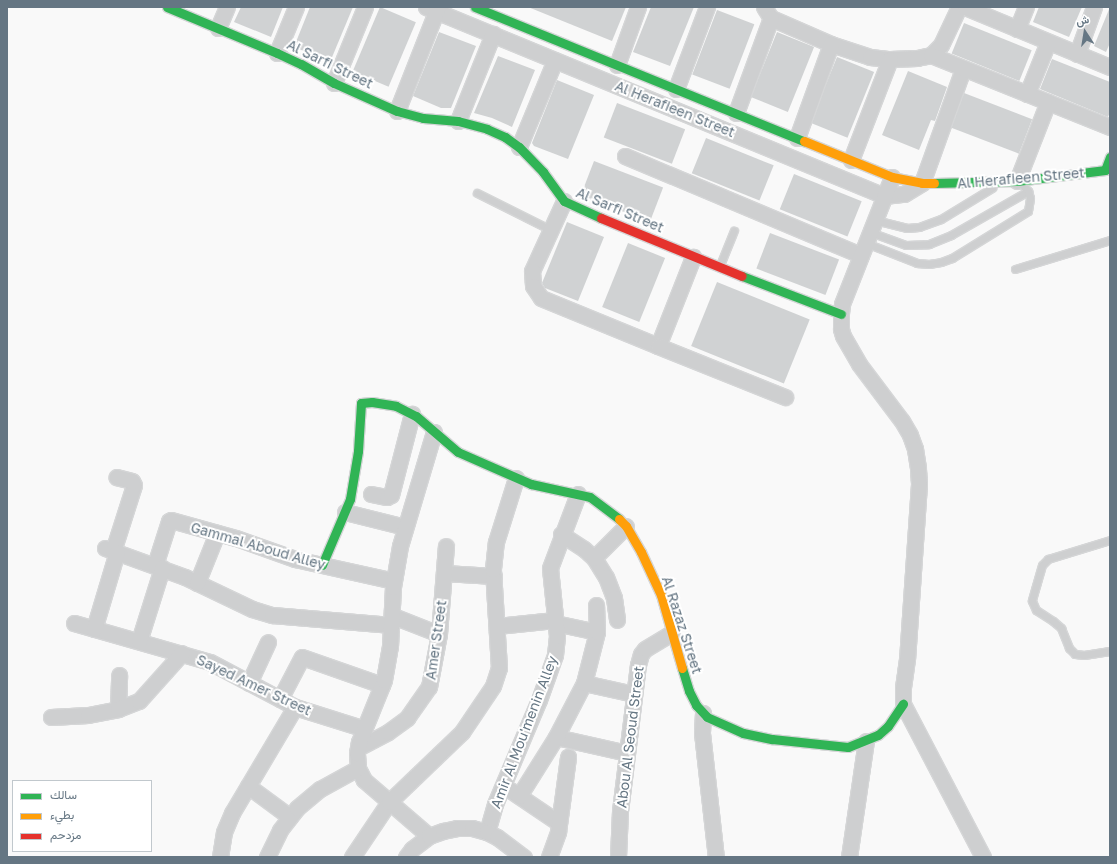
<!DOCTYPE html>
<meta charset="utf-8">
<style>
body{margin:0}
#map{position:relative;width:1117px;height:864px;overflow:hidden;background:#f9f9f9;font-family:"Golos Text",Vazirmatn,sans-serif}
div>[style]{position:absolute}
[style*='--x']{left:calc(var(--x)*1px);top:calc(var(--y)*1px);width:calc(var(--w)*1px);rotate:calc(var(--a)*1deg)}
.building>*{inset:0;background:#d0d2d3;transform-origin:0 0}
.roads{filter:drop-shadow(1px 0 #d5d6d7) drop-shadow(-1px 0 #d5d6d7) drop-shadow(0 1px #d5d6d7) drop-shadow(0 -1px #d5d6d7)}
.lane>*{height:7px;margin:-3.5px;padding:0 3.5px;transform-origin:3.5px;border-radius:3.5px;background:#cecfd0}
.street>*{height:15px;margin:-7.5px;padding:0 7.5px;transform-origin:7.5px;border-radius:7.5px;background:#cecfd0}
.fast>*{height:9px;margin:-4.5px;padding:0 4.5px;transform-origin:4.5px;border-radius:4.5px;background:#30b455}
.slow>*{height:9px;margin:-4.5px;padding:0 4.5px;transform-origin:4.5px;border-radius:4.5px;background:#ff9f0a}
.jam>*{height:9px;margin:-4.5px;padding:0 4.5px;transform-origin:4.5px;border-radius:4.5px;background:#e5322d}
span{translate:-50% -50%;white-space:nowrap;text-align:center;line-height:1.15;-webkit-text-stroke:4px #fff;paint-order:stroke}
.street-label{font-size:14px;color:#657683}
.frame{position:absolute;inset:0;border:8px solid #657683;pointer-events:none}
.legend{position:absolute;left:12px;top:780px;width:140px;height:72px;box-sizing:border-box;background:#fff;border:1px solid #c1c8cd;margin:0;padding:5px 7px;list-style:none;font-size:12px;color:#657683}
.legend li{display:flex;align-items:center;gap:8px;height:20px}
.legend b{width:20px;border:1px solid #c1c8cd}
.north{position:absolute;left:1065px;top:12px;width:40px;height:40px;-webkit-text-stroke:3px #fff;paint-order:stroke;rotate:348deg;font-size:11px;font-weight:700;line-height:16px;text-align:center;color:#657683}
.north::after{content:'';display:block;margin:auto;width:14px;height:18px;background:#657683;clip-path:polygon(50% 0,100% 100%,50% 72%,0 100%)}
</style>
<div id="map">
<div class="building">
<div style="clip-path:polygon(241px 7px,283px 7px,271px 37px,234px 22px)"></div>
<div style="clip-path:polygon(310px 7px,353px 7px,330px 62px,294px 47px)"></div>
<div style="left:380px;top:7px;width:39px;height:70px;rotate:23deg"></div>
<div style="clip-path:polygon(528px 7px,626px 7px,612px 41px)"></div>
<div style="clip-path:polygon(651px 7px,694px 7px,670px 66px,633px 52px)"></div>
<div style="clip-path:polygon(1039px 7px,1082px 7px,1069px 37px,1033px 22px)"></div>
<div style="clip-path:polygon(1110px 7px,1110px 43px,1106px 52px,1094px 46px)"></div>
<div style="left:717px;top:10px;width:40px;height:69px;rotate:21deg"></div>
<div style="left:964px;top:23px;width:73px;height:33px;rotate:22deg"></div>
<div style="clip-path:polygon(439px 32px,476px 46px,451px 108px,441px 108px,413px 96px)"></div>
<div style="left:777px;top:32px;width:40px;height:70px;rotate:22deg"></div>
<div style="clip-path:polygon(498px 56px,535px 70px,512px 127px,492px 118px,474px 113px)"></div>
<div style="left:837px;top:57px;width:40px;height:71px;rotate:22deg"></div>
<div style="clip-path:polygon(1052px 59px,1110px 82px,1110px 112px,1108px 117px,1040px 89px)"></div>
<div style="clip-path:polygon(908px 71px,947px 87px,935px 121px,931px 120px,919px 150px,882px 135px)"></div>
<div style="clip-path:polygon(557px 80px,594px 95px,568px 159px,534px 146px,532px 143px)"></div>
<div style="left:964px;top:93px;width:73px;height:37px;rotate:21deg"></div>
<div style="left:617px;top:103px;width:73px;height:37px;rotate:21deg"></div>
<div style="left:706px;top:138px;width:73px;height:38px;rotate:22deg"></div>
<div style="left:594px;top:161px;width:74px;height:37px;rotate:21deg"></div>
<div style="left:794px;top:174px;width:73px;height:38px;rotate:22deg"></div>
<div style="clip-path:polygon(567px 222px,604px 237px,578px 301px,545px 288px,542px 283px)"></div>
<div style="left:770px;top:233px;width:74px;height:38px;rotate:21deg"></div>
<div style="left:628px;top:243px;width:40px;height:69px;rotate:22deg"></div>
<div style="left:717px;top:282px;width:100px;height:69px;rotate:22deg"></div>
</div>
<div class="roads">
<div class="lane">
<div style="--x:477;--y:193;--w:83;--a:26.6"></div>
<div style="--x:875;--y:220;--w:33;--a:14"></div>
<div style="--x:907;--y:228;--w:12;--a:-5"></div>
<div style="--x:919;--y:227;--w:23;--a:-20"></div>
<div style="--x:941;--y:219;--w:60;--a:-31.3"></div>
<div style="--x:870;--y:232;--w:38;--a:20"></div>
<div style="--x:906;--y:245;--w:23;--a:-2"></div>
<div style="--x:929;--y:244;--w:24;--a:-22"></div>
<div style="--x:951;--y:235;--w:89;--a:-29.7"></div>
<div style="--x:866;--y:243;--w:55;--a:21.4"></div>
<div style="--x:917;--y:263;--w:12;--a:5"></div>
<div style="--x:929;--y:264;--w:12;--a:-9"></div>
<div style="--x:941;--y:262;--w:12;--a:-20"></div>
<div style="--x:952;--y:258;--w:89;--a:-31.7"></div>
<div style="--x:1028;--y:211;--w:13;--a:-81"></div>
<div style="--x:1030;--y:198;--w:7;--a:-106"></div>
<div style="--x:1028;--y:191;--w:11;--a:-131"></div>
<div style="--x:720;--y:265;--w:37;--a:-68"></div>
<div style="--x:1015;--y:269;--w:99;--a:-17"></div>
<div style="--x:1110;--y:540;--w:65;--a:163"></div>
<div style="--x:1048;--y:559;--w:8;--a:135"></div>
<div style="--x:1042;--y:565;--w:37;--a:106"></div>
<div style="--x:1032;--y:601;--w:10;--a:66"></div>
<div style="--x:1036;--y:610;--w:20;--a:33"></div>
<div style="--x:1053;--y:621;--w:11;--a:41"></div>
<div style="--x:1061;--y:628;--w:22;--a:68"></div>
<div style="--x:1069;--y:648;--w:8;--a:45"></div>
<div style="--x:1075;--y:654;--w:9;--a:6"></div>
<div style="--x:1084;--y:655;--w:26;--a:-9"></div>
</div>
<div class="street">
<div style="--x:426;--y:7;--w:495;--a:22.4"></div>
<div style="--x:884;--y:196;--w:20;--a:-6"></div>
<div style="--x:904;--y:194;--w:21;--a:-31"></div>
<div style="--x:922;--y:183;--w:121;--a:-70.2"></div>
<div style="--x:764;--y:7;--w:13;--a:58"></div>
<div style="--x:771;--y:18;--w:65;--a:23.4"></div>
<div style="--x:831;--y:44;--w:41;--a:18.4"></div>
<div style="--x:870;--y:57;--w:20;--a:6"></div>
<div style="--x:890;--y:59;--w:27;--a:-2"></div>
<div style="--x:917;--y:58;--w:14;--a:-12"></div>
<div style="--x:931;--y:55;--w:14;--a:-45"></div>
<div style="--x:941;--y:45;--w:42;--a:-64.7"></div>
<div style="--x:965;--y:7;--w:157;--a:22.5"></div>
<div style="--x:218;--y:28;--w:23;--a:-67"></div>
<div style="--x:1017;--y:29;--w:24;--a:-68"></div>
<div style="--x:277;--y:53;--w:50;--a:-67.6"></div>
<div style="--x:1077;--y:54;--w:50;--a:-70.1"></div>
<div style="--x:931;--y:55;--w:193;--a:21.9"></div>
<div style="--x:617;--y:65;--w:62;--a:-70.1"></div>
<div style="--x:334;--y:83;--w:82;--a:-67.8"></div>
<div style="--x:676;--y:89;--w:88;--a:-69.3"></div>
<div style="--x:1027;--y:94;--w:56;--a:-68"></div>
<div style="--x:397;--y:111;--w:112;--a:-68.5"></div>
<div style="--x:736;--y:113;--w:101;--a:-69.8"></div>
<div style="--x:458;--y:121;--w:94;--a:-68.1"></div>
<div style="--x:797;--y:138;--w:100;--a:-70.1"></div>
<div style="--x:519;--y:147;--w:94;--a:-67.5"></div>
<div style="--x:625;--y:156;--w:256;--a:22.8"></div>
<div style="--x:851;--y:160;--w:108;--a:-68.9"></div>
<div style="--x:892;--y:177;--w:136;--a:111.5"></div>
<div style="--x:842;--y:304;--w:10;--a:96"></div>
<div style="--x:841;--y:314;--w:15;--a:90"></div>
<div style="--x:841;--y:329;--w:7;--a:74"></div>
<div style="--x:843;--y:336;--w:32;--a:60"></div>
<div style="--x:859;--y:364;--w:71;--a:53"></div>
<div style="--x:902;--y:421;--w:16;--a:60"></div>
<div style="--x:910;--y:435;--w:15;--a:70"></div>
<div style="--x:915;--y:449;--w:20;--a:81"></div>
<div style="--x:918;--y:469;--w:15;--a:86"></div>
<div style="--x:919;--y:484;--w:175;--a:93.9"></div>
<div style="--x:907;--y:659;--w:29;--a:98"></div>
<div style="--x:903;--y:688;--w:16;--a:90"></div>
<div style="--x:903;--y:704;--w:173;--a:62.4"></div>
<div style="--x:1017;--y:181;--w:85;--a:-68.6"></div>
<div style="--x:564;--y:201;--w:77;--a:114.6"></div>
<div style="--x:532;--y:271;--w:15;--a:86"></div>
<div style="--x:533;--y:286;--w:14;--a:56"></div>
<div style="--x:541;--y:298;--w:126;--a:22.3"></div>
<div style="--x:658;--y:346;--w:96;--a:-68.5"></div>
<div style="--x:658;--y:346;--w:137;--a:21.9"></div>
<div style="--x:371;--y:494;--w:16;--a:11"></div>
<div style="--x:387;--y:497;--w:4;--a:-27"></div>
<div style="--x:391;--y:495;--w:84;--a:-75.5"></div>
<div style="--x:345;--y:512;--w:62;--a:14"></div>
<div style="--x:561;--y:534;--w:27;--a:33"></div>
<div style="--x:584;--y:549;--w:13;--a:42"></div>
<div style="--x:594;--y:558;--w:22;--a:58"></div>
<div style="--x:606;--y:577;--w:22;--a:69"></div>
<div style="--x:614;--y:598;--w:22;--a:82"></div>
<div style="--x:105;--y:548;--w:85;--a:19.9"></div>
<div style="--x:185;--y:577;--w:74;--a:25.5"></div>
<div style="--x:252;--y:609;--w:21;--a:17"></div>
<div style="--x:272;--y:615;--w:120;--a:4.8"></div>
<div style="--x:113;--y:551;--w:69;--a:-72.3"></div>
<div style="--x:134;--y:485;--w:4;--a:-117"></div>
<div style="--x:132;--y:481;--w:16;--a:-166"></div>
<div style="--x:594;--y:558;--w:45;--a:-45"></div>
<div style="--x:155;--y:565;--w:46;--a:-72.3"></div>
<div style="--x:169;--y:521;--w:2;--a:-27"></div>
<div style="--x:171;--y:520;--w:67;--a:15.5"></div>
<div style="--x:236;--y:538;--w:63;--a:19.6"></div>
<div style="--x:295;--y:559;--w:101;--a:12.5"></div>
<div style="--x:444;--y:573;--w:50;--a:3.4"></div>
<div style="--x:197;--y:583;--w:54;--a:-68.2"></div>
<div style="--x:393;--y:616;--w:49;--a:21.4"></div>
<div style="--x:74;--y:623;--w:141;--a:16"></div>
<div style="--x:210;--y:662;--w:96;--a:27.9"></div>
<div style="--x:295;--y:707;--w:73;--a:17.4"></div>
<div style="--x:555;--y:623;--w:43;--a:12.1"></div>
<div style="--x:497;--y:626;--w:58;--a:-5.9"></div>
<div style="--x:94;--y:629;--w:80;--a:-73.4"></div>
<div style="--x:139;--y:641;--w:77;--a:-72.5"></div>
<div style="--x:249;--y:683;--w:45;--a:-65.1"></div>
<div style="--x:584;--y:683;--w:51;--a:12.4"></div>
<div style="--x:280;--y:699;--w:47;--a:-62.4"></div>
<div style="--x:302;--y:657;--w:85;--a:19.3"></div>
<div style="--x:118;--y:709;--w:34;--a:-88"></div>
<div style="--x:703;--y:713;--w:20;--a:93"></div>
<div style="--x:702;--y:733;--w:125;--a:83.6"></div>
<div style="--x:51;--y:717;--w:37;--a:-3"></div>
<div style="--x:88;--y:715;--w:31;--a:-11"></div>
<div style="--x:118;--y:709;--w:22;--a:-21"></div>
<div style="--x:139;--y:701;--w:64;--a:-48.1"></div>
<div style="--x:556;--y:737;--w:73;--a:12.7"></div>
<div style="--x:358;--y:748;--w:34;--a:-28"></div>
<div style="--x:388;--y:732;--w:24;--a:-36"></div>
<div style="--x:407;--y:718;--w:38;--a:-55"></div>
<div style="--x:429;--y:687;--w:54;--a:-79.3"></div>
<div style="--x:439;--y:634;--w:88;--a:-85.5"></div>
<div style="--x:248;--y:786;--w:52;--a:36.4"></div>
<div style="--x:510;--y:790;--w:59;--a:34"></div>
<div style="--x:519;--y:796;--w:70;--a:-57.9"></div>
<div style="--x:556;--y:737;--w:61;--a:-62.6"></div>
<div style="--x:584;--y:683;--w:53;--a:-75.7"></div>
<div style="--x:597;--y:632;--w:27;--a:-92"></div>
<div style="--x:487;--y:832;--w:29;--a:-74"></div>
<div style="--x:495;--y:804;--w:113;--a:-67.1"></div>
<div style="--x:539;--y:700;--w:48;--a:-70.4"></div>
<div style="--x:555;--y:655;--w:19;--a:-84"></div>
<div style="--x:557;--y:636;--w:68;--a:-95.9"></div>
<div style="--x:550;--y:568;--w:79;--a:-69.3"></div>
<div style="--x:429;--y:836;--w:86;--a:-139.3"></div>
<div style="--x:364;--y:780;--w:13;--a:-117"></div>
<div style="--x:358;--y:768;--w:15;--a:-94"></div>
<div style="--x:357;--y:753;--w:11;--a:-80"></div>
<div style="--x:359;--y:742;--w:67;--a:-68"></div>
<div style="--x:384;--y:680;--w:35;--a:-80"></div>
<div style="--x:390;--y:646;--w:59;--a:-87.1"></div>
<div style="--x:393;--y:587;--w:42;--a:-80.3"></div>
<div style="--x:400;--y:546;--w:119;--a:-73.4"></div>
<div style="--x:220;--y:857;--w:25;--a:-81"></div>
<div style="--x:224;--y:832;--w:21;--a:-67"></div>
<div style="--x:232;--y:813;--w:123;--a:-59.3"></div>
<div style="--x:267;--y:857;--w:30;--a:-64"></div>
<div style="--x:280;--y:830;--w:28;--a:-52"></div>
<div style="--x:297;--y:808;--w:30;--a:-40"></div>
<div style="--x:320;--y:789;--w:43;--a:-28.9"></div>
<div style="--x:352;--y:857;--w:66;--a:-56.1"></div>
<div style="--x:389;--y:802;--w:101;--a:-43.8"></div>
<div style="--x:462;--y:732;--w:55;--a:-56"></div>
<div style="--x:493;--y:686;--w:19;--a:-72"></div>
<div style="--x:499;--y:668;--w:99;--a:-93.5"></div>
<div style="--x:493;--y:569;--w:27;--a:-84"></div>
<div style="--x:496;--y:542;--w:67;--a:-72.6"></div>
<div style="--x:406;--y:857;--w:10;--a:-53"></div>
<div style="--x:412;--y:849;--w:21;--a:-37"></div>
<div style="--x:429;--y:836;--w:15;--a:-20"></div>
<div style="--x:443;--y:831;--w:14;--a:-12"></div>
<div style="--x:457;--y:828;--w:15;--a:0"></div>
<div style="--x:472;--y:828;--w:16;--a:15"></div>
<div style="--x:487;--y:832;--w:11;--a:27"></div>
<div style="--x:497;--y:837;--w:34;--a:37"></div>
<div style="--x:549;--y:857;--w:27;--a:-70"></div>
<div style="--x:558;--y:832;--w:76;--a:-82.4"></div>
<div style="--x:618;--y:857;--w:46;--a:-87.5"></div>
<div style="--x:620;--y:811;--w:147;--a:-83"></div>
<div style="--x:638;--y:665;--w:11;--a:-75"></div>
<div style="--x:641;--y:654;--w:6;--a:-51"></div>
<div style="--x:645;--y:649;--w:31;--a:-31"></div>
<div style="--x:849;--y:857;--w:117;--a:-81.7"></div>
</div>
<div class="fast">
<div style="--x:167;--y:7;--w:119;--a:22.7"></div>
<div style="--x:277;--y:53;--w:26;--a:25"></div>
<div style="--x:301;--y:64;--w:38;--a:30"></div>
<div style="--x:334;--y:83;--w:69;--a:24"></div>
<div style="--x:397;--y:111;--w:27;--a:15"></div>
<div style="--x:423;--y:118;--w:35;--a:5"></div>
<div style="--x:458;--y:121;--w:30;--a:15"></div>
<div style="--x:487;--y:129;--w:20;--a:24"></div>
<div style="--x:505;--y:137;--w:17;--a:36"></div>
<div style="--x:519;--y:147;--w:35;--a:46"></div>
<div style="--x:543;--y:172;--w:36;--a:54"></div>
<div style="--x:564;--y:201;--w:41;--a:24.7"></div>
<div style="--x:475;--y:7;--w:355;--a:22.2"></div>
<div style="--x:934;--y:183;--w:83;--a:-1.4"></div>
<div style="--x:1017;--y:181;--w:89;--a:-7.1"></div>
<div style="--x:1105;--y:170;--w:14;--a:-69"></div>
<div style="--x:742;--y:276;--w:106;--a:21"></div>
<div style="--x:322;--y:565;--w:72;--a:-67"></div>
<div style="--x:350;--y:499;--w:49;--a:-80.5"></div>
<div style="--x:358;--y:451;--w:48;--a:-86.4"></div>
<div style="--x:361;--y:403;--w:11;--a:-5"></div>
<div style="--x:372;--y:402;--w:24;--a:9"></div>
<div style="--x:396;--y:406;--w:22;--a:27"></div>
<div style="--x:416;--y:416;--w:55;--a:40.6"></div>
<div style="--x:458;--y:452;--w:80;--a:23.7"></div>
<div style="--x:531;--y:484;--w:60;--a:12.4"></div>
<div style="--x:590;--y:497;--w:36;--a:37"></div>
<div style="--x:682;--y:668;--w:24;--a:73"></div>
<div style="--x:689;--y:691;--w:16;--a:63"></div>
<div style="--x:696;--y:705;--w:16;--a:47"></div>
<div style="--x:707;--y:717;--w:39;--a:24"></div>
<div style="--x:743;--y:733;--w:30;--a:12"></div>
<div style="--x:772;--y:739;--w:76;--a:6"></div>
<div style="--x:848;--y:747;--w:32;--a:-22"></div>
<div style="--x:878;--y:735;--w:13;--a:-42"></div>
<div style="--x:888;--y:726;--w:27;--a:-56"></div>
</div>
<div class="slow">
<div style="--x:804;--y:141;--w:95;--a:22.2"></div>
<div style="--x:892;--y:177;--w:31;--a:11"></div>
<div style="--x:922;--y:183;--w:12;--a:0"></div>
<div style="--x:619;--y:519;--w:10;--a:45"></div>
<div style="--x:626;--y:526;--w:30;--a:60"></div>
<div style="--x:641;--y:552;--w:47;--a:65.1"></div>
<div style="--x:661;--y:595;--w:76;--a:74"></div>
</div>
<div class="jam">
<div style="--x:601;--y:218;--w:152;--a:22.4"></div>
</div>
</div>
<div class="street-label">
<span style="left:330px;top:64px;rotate:26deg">Al Sarfi Street</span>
<span style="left:675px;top:109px;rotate:22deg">Al Herafieen Street</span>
<span style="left:1021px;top:178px;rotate:-5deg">Al Herafieen Street</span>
<span style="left:620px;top:210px;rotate:23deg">Al Sarfi Street</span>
<span style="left:258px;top:546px;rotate:16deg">Gammal Aboud Alley</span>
<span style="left:682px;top:625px;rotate:72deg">Al Razaz Street</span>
<span style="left:436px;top:640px;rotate:-82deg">Amer Street</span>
<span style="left:254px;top:685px;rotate:25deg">Sayed Amer Street</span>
<span style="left:524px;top:732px;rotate:-69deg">Amir Al Mou'menin Alley</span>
<span style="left:630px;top:737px;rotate:-83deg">Abou Al Seoud Street</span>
</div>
<div class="frame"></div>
<ul class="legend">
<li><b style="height:5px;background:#30b455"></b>سالك</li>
<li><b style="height:5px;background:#ff9f0a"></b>بطيء</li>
<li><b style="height:5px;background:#e5322d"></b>مزدحم</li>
</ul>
<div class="north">ش</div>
</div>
